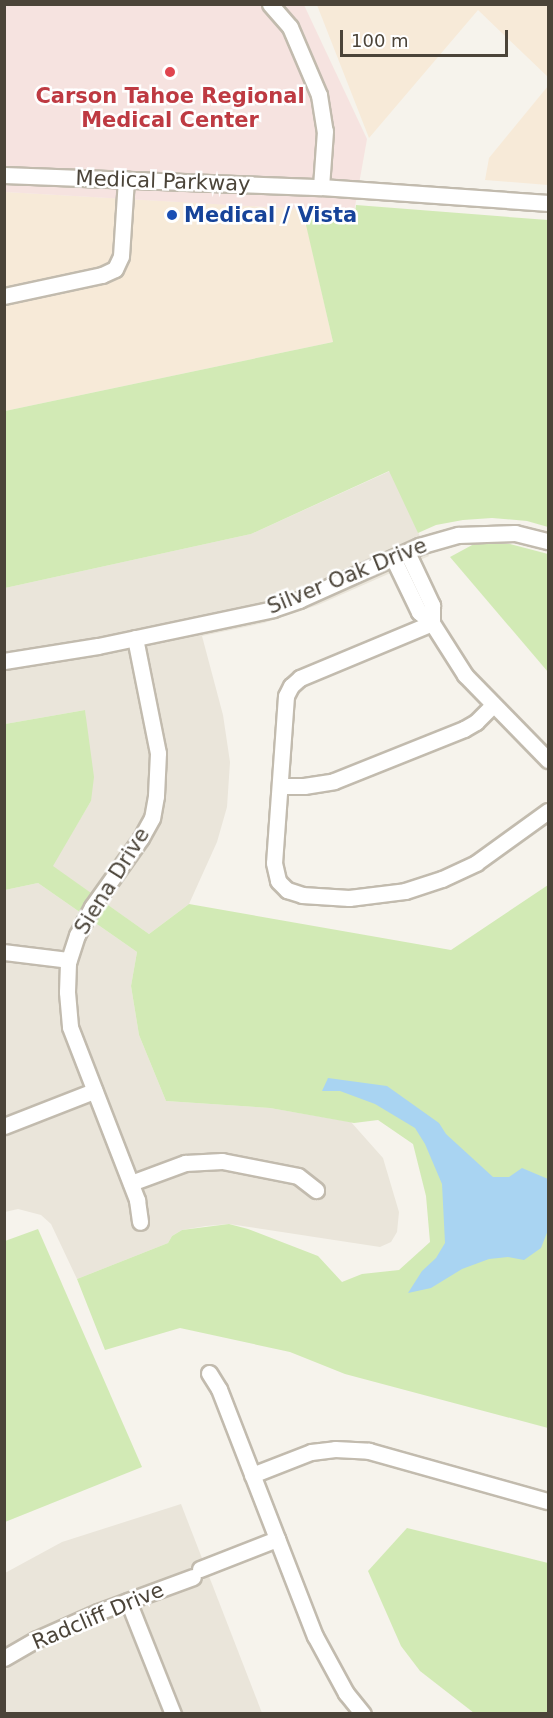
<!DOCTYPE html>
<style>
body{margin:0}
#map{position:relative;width:553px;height:1718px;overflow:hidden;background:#f6f3ec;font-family:"DejaVu Sans",sans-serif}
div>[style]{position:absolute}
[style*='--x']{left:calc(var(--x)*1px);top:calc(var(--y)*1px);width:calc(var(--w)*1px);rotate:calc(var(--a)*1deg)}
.residential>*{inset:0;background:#eae5da}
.commercial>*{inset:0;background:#f7ead8}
.medical>*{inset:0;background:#f6e3e0}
.green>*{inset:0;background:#d2eab5}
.water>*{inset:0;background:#a9d4f2}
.roads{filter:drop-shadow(2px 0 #c2bbae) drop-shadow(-2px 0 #c2bbae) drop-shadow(0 2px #c2bbae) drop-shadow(0 -2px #c2bbae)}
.minor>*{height:15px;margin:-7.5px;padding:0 7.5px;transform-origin:7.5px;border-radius:7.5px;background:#fff}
.dots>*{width:16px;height:16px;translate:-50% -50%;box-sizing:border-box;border:3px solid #fff;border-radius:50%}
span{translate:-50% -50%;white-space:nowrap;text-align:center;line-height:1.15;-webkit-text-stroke:5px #fff;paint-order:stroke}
.health-label{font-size:21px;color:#be3a42;font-weight:700}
.street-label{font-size:21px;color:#4b4439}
.transit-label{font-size:21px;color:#164399;font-weight:700}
.left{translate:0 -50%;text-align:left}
.frame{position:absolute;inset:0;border:6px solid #4b4439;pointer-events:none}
.scale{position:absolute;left:340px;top:30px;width:168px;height:27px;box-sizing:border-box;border:3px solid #4b4439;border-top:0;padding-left:8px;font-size:18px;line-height:21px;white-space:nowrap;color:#4b4439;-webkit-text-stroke:4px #fff;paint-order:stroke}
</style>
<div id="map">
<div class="residential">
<div style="clip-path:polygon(390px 471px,429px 556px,318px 605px,264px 623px,202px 636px,223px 715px,230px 762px,227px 807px,217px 842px,189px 904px,149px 934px,52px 866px,91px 801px,85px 710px,5px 724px,5px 588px,251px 534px)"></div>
<div style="clip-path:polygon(38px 883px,137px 952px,131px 986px,139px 1035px,166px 1101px,270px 1108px,351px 1122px,383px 1158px,399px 1212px,397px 1232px,391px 1242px,380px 1247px,229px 1224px,206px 1226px,182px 1230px,172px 1236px,168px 1243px,77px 1279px,51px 1224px,41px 1215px,18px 1209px,5px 1212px,5px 890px)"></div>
<div style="clip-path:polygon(181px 1504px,262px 1713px,5px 1714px,5px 1573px,62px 1542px)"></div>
</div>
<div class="commercial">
<div style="clip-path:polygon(317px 5px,548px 5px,548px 77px,478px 10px,369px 138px)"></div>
<div style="clip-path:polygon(548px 86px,548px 185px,485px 180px,489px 158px)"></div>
<div style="clip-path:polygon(5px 192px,303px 209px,333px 342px,5px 411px)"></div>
</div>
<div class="medical">
<div style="clip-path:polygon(5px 5px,304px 5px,367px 139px,354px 212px,5px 192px)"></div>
</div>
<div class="green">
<div style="clip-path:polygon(356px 205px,548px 220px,548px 527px,527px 521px,492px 518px,463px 520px,436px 525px,418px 533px,389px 471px,251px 534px,5px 588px,5px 411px,333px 342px,303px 212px,355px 214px)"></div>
<div style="clip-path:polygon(485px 543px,510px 544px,548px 554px,548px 672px,450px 557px,474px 544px)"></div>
<div style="clip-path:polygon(85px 710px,94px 777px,91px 801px,53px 866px,149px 934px,189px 904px,451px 950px,548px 885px,548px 1428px,345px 1374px,290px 1352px,180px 1328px,105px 1350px,77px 1279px,168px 1243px,172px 1236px,182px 1230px,229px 1224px,248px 1229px,318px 1256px,342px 1282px,362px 1274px,399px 1270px,430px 1242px,426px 1196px,413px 1144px,378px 1120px,354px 1123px,270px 1108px,166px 1101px,139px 1035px,131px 986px,137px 952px,38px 883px,5px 890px,5px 724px)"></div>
<div style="clip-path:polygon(38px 1229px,142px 1467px,5px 1522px,5px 1241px)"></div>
<div style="clip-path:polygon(407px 1528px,548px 1563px,548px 1713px,474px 1713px,420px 1671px,401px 1646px,368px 1571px)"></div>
</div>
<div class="water">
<div style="clip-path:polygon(328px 1078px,387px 1086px,439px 1123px,446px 1134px,493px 1177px,509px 1177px,522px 1168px,548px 1179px,548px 1230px,541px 1248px,524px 1260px,508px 1257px,489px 1259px,462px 1269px,431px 1288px,408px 1293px,422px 1271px,436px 1258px,445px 1243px,442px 1184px,425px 1144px,415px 1128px,375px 1104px,340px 1091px,322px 1091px)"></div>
</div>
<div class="roads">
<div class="minor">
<div style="--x:270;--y:4;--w:30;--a:49"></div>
<div style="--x:290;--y:27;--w:74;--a:66.9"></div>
<div style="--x:319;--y:95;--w:36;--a:81"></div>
<div style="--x:325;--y:131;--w:56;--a:94.1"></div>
<div style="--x:4;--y:175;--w:317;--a:2.2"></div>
<div style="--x:321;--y:187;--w:228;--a:4"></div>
<div style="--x:4;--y:296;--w:100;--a:-12.1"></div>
<div style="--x:102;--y:275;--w:14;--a:-25"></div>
<div style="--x:115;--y:269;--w:14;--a:-65"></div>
<div style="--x:121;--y:256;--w:77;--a:-86.3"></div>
<div style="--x:407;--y:552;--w:59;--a:64.7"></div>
<div style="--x:432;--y:605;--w:18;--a:90"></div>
<div style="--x:393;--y:558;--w:60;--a:64.3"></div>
<div style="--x:419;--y:612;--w:17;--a:40"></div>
<div style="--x:432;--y:623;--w:62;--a:57.6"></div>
<div style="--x:465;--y:675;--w:119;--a:45.7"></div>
<div style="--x:432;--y:623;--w:143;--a:157.4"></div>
<div style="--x:300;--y:678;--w:12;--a:138"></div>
<div style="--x:291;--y:686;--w:11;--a:117"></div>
<div style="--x:286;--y:696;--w:167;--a:94.1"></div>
<div style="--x:274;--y:863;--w:18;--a:77"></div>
<div style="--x:278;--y:881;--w:13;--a:45"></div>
<div style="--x:287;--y:890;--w:16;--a:18"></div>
<div style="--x:302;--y:895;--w:47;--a:3.7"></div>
<div style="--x:349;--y:898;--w:56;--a:-7.1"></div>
<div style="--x:405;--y:891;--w:39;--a:-18"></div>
<div style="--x:442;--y:879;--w:38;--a:-25"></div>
<div style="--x:476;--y:863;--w:89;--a:-35.8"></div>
<div style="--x:135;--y:638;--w:117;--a:78.7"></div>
<div style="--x:158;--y:753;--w:43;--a:92.7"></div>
<div style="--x:156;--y:796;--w:22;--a:100"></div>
<div style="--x:152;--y:818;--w:23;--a:119"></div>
<div style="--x:141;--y:838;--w:85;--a:125.4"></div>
<div style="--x:92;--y:907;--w:32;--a:118"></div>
<div style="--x:77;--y:935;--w:29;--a:108"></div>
<div style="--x:68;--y:963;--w:29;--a:92"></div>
<div style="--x:67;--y:992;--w:35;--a:85"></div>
<div style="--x:70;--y:1027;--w:186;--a:68.8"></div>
<div style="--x:137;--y:1200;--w:22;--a:82"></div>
<div style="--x:4;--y:661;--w:95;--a:-9.1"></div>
<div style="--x:98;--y:646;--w:179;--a:-11.9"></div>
<div style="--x:273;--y:609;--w:28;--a:-19"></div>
<div style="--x:299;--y:600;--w:132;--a:-24.2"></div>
<div style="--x:419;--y:546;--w:41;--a:-15.8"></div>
<div style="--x:458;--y:535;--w:57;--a:-2"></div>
<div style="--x:515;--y:533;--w:34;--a:14"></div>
<div style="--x:280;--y:786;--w:24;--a:0"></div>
<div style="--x:304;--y:786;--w:30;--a:-9"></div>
<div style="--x:334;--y:781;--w:140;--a:-21.8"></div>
<div style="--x:464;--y:729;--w:14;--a:-30"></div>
<div style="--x:476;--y:722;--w:24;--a:-45"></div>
<div style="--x:4;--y:952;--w:65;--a:7"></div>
<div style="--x:4;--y:1126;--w:97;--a:-21.3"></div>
<div style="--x:131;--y:1183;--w:58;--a:-20.3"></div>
<div style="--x:185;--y:1163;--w:37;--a:-3"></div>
<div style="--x:222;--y:1161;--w:77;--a:11.2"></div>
<div style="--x:298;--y:1176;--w:23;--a:38"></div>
<div style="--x:209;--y:1373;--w:19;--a:58"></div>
<div style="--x:219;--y:1389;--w:265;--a:68.8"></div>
<div style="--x:315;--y:1636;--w:65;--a:61.5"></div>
<div style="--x:346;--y:1693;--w:27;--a:51"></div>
<div style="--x:252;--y:1475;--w:63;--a:-21.3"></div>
<div style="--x:311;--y:1452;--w:24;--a:-7"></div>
<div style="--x:335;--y:1449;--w:34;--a:3"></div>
<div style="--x:369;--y:1451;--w:185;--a:15.7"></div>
<div style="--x:200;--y:1569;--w:83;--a:-21.3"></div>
<div style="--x:128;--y:1601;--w:122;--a:68.3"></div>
<div style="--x:4;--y:1658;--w:38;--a:-30"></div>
<div style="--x:37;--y:1639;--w:67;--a:-23.9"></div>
<div style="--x:98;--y:1612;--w:101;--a:-20.2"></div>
</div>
</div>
<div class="dots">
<div style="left:170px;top:72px;background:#e0444e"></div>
<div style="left:172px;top:215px;background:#1a4fb4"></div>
</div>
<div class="health-label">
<span style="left:170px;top:108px">Carson Tahoe Regional<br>Medical Center</span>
</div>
<div class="street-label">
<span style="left:163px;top:181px;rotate:2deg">Medical Parkway</span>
<span style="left:347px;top:576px;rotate:-22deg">Silver Oak Drive</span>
<span style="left:112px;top:881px;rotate:-58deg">Siena Drive</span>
<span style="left:98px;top:1616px;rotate:-23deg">Radcliff Drive</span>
</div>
<div class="transit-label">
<span class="left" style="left:184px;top:215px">Medical / Vista</span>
</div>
<div class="frame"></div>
<div class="scale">100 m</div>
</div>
